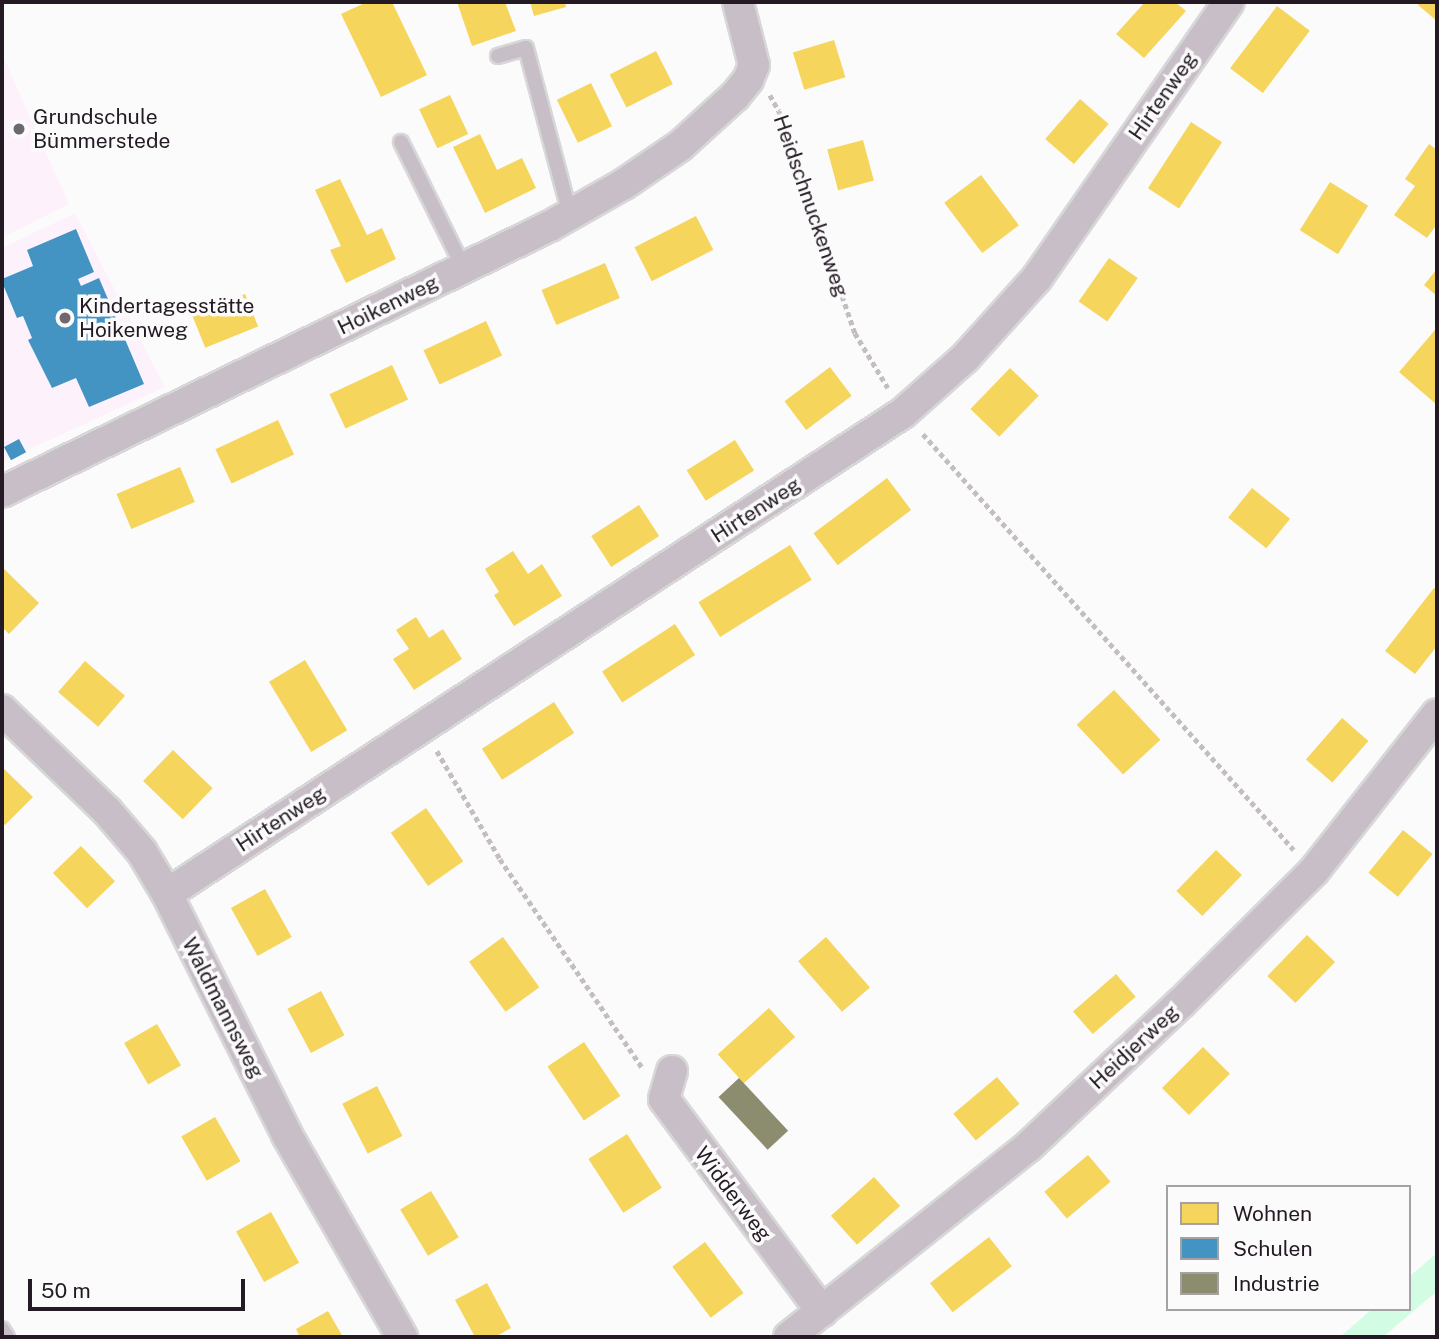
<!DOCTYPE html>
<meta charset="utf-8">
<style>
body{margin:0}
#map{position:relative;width:1439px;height:1339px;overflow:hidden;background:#fbfbfb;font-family:"Public Sans",sans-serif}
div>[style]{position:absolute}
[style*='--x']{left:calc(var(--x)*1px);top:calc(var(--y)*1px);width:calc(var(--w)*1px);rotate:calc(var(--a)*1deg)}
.built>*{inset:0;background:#fdf2fc}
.green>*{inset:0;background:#d3fce4}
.homes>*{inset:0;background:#f6d55c;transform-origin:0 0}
.schools>*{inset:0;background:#4393c3;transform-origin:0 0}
.industry>*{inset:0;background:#8c8c6e;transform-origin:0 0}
.path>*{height:4.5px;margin-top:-2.25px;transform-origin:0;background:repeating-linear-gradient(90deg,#c4bec3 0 5px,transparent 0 8.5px)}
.roads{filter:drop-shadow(2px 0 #d8d7d8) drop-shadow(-2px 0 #d8d7d8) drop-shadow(0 2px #d8d7d8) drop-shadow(0 -2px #d8d7d8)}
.lane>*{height:14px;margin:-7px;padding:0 7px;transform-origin:7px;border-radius:7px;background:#c8bec7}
.street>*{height:30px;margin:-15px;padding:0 15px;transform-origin:15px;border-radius:15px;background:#c8bec7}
.dots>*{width:19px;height:19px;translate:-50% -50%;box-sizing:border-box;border:4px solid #fbfbfb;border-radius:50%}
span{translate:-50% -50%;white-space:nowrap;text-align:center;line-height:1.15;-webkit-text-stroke:7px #fbfbfb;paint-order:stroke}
.street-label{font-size:21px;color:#231a23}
.poi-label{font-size:21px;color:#231a23}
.left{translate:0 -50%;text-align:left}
.frame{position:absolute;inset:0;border:4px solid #231a23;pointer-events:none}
.legend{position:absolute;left:1166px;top:1185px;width:245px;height:126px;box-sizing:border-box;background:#fbfbfb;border:2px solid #a5a1a5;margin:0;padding:9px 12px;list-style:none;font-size:21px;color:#231a23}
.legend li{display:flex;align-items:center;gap:14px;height:35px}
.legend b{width:35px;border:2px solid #a5a1a5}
.scale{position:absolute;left:28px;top:1279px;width:217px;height:32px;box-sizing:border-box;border:4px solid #231a23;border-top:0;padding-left:9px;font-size:21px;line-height:24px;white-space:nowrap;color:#231a23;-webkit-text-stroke:5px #fbfbfb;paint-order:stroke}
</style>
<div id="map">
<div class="built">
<div style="clip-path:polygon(2px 54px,69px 204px,2px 238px)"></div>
<div style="clip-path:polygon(75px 213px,165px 387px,2px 462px,2px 248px)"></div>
</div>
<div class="green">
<div style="clip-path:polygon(1437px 1253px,1437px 1291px,1383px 1337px,1340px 1337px,1372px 1309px,1409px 1309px,1409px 1277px)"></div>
</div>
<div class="homes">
<div style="clip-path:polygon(367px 2px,392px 2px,427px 75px,381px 97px,341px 14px)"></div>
<div style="clip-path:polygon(457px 2px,505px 2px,516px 31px,472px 46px)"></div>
<div style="clip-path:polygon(530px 2px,565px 2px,566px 7px,534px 16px)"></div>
<div style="clip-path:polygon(1145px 2px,1175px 2px,1186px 11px,1144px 58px,1116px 34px)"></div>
<div style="clip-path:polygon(1420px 2px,1437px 2px,1437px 21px,1418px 5px)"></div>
<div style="left:1277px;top:6px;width:41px;height:78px;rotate:37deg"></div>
<div style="left:834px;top:40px;width:39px;height:43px;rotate:73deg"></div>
<div style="left:656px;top:51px;width:37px;height:52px;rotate:63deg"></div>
<div style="left:591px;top:83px;width:48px;height:38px;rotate:64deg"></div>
<div style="left:450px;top:95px;width:43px;height:34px;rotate:65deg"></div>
<div style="left:1080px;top:99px;width:38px;height:53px;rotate:41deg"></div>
<div style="left:1191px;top:122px;width:37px;height:79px;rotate:33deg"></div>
<div style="clip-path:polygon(480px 134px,497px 170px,522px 158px,536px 188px,485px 213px,453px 147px)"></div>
<div style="left:863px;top:140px;width:42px;height:37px;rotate:75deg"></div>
<div style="clip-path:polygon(1429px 144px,1437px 150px,1437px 224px,1427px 238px,1394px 215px,1415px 186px,1405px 179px)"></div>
<div style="left:981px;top:175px;width:63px;height:46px;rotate:53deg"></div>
<div style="clip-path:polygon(340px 179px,367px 235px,382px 228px,396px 259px,346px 283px,330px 250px,341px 246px,315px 190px)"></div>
<div style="left:1330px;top:182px;width:45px;height:57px;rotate:32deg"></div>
<div style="left:696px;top:216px;width:38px;height:69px;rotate:63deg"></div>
<div style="left:1109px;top:258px;width:35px;height:53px;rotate:35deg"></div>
<div style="left:605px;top:263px;width:38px;height:69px;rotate:67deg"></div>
<div style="clip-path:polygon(1437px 269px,1437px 296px,1424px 285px)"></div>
<div style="left:245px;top:294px;width:35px;height:57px;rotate:68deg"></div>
<div style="left:486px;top:321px;width:38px;height:69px;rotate:65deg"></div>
<div style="clip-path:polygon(1435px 330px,1437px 331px,1437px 405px,1399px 372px)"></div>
<div style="left:392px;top:365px;width:38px;height:69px;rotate:65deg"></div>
<div style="left:830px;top:367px;width:36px;height:57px;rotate:53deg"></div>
<div style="left:1010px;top:368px;width:40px;height:57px;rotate:44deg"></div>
<div style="left:278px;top:420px;width:38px;height:69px;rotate:65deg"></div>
<div style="left:735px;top:440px;width:36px;height:57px;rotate:58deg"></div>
<div style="left:180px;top:467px;width:38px;height:69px;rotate:67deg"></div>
<div style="left:887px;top:478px;width:40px;height:92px;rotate:53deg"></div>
<div style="left:1252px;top:488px;width:49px;height:38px;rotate:39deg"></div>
<div style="left:639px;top:505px;width:37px;height:57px;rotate:57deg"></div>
<div style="left:790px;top:545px;width:41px;height:108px;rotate:58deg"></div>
<div style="clip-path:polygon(513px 551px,528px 574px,542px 564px,562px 596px,514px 626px,494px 595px,499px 592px,485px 569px)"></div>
<div style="clip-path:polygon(2px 567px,39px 603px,9px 634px,2px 627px)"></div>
<div style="clip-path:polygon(1434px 588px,1437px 590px,1437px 646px,1415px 674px,1385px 651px)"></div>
<div style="clip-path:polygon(416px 617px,429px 638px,443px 629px,462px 659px,414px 690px,393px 659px,409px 649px,396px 630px)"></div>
<div style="left:675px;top:624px;width:37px;height:87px;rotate:57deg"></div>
<div style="left:305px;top:660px;width:82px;height:42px;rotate:59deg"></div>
<div style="left:85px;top:661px;width:53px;height:41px;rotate:41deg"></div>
<div style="left:1114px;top:690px;width:68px;height:51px;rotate:47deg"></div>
<div style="left:554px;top:702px;width:37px;height:86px;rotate:57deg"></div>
<div style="left:1342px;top:718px;width:35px;height:55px;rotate:41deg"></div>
<div style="left:173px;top:750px;width:55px;height:43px;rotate:44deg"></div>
<div style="clip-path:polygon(2px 767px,33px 797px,5px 825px,2px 822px)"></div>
<div style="left:426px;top:808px;width:65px;height:43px;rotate:55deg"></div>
<div style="left:1403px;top:830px;width:38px;height:55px;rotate:39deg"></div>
<div style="left:81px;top:846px;width:49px;height:39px;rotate:46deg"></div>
<div style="left:1216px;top:850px;width:36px;height:57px;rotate:44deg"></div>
<div style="left:265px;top:889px;width:55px;height:39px;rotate:61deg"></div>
<div style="left:1307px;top:935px;width:39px;height:57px;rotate:44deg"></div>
<div style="left:503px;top:937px;width:62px;height:42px;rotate:54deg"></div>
<div style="left:826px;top:937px;width:67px;height:37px;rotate:49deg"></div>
<div style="left:1116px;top:974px;width:30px;height:57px;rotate:49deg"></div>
<div style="left:321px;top:991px;width:50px;height:38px;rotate:62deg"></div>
<div style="left:769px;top:1008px;width:39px;height:69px;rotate:48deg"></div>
<div style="left:157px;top:1024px;width:48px;height:38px;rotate:60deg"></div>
<div style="left:584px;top:1042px;width:65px;height:44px;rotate:56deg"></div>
<div style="left:1203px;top:1047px;width:38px;height:58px;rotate:45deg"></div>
<div style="left:997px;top:1077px;width:35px;height:57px;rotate:50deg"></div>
<div style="left:377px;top:1086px;width:56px;height:39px;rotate:63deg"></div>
<div style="left:215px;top:1117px;width:51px;height:39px;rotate:60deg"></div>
<div style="left:627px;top:1134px;width:64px;height:46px;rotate:57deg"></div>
<div style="left:1088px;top:1155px;width:35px;height:57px;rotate:50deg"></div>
<div style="left:874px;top:1177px;width:39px;height:58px;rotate:48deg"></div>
<div style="left:431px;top:1191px;width:54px;height:36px;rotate:59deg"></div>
<div style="left:271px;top:1212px;width:58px;height:40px;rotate:61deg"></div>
<div style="left:989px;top:1237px;width:37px;height:75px;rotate:52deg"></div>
<div style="left:705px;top:1242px;width:64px;height:41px;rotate:53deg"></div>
<div style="clip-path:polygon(487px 1283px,511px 1328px,495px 1337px,475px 1337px,455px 1300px)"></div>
<div style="clip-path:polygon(328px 1311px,343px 1337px,300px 1337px,296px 1329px)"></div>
</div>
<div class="schools">
<div style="clip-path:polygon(76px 229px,94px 272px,78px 279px,81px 286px,99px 278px,144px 384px,89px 407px,76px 378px,52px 388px,28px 340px,32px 338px,23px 316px,17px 318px,2px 282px,2px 279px,33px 266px,27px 250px)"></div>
<div style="left:19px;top:439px;width:15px;height:17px;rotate:62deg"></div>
</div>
<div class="industry">
<div style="left:739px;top:1078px;width:72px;height:28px;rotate:47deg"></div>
</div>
<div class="path">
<div style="--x:770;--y:95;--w:18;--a:61"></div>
<div style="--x:779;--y:111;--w:235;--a:71.1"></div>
<div style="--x:855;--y:333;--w:64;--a:59"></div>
<div style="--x:923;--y:434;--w:557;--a:48.27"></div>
<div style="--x:437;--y:751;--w:125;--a:59.7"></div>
<div style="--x:500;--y:859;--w:254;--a:55.7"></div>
</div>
<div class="roads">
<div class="lane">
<div style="--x:498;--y:56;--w:29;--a:-16"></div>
<div style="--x:526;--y:48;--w:173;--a:75.2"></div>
<div style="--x:401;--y:142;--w:142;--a:63.6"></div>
<div style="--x:2;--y:1329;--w:9;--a:58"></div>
</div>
<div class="street">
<div style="--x:2;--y:492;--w:609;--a:-25.89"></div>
<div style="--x:550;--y:226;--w:85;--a:-29.6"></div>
<div style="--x:624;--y:184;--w:68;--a:-34.2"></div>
<div style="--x:680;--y:146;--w:74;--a:-42.3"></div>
<div style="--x:735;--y:96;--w:21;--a:-51"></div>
<div style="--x:748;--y:80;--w:16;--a:-68"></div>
<div style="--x:754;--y:65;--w:65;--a:-104.3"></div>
<div style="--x:2;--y:710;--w:146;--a:43.9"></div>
<div style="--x:107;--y:811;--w:54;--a:49.5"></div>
<div style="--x:142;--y:852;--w:49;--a:59.2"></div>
<div style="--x:167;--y:894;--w:269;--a:63.5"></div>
<div style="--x:287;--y:1135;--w:232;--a:60.3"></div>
<div style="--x:167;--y:894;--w:879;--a:-33.17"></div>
<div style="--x:903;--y:413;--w:83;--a:-41.6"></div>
<div style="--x:965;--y:358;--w:108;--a:-48"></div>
<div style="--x:1037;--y:278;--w:336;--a:-55.2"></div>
<div style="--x:672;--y:1071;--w:29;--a:106"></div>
<div style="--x:664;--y:1099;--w:265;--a:53.4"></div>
<div style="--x:789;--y:1337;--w:305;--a:-38.5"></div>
<div style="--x:1028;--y:1147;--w:210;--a:-43.3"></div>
<div style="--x:1181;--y:1003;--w:187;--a:-44.8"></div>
<div style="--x:1314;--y:871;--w:199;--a:-51.9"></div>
</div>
</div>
<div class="dots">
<div style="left:19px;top:129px;background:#6f696f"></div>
<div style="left:65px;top:318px;background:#6f696f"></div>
</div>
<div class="street-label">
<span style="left:1163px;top:96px;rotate:-55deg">Hirtenweg</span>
<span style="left:811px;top:206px;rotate:71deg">Heidschnuckenweg</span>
<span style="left:388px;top:305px;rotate:-26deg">Hoikenweg</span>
<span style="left:756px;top:510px;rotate:-33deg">Hirtenweg</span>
<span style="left:281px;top:819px;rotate:-33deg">Hirtenweg</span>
<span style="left:223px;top:1008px;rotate:63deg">Waldmannsweg</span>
<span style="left:1134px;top:1047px;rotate:-43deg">Heidjerweg</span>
<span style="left:733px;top:1194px;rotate:53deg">Widderweg</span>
</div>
<div class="poi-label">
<span class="left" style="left:33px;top:129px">Grundschule<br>Bümmerstede</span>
<span class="left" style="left:79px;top:318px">Kindertagesstätte<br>Hoikenweg</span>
</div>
<div class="frame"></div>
<ul class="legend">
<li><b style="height:19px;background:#f6d55c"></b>Wohnen</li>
<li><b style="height:19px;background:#4393c3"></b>Schulen</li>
<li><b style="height:19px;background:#8c8c6e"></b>Industrie</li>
</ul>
<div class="scale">50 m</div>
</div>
